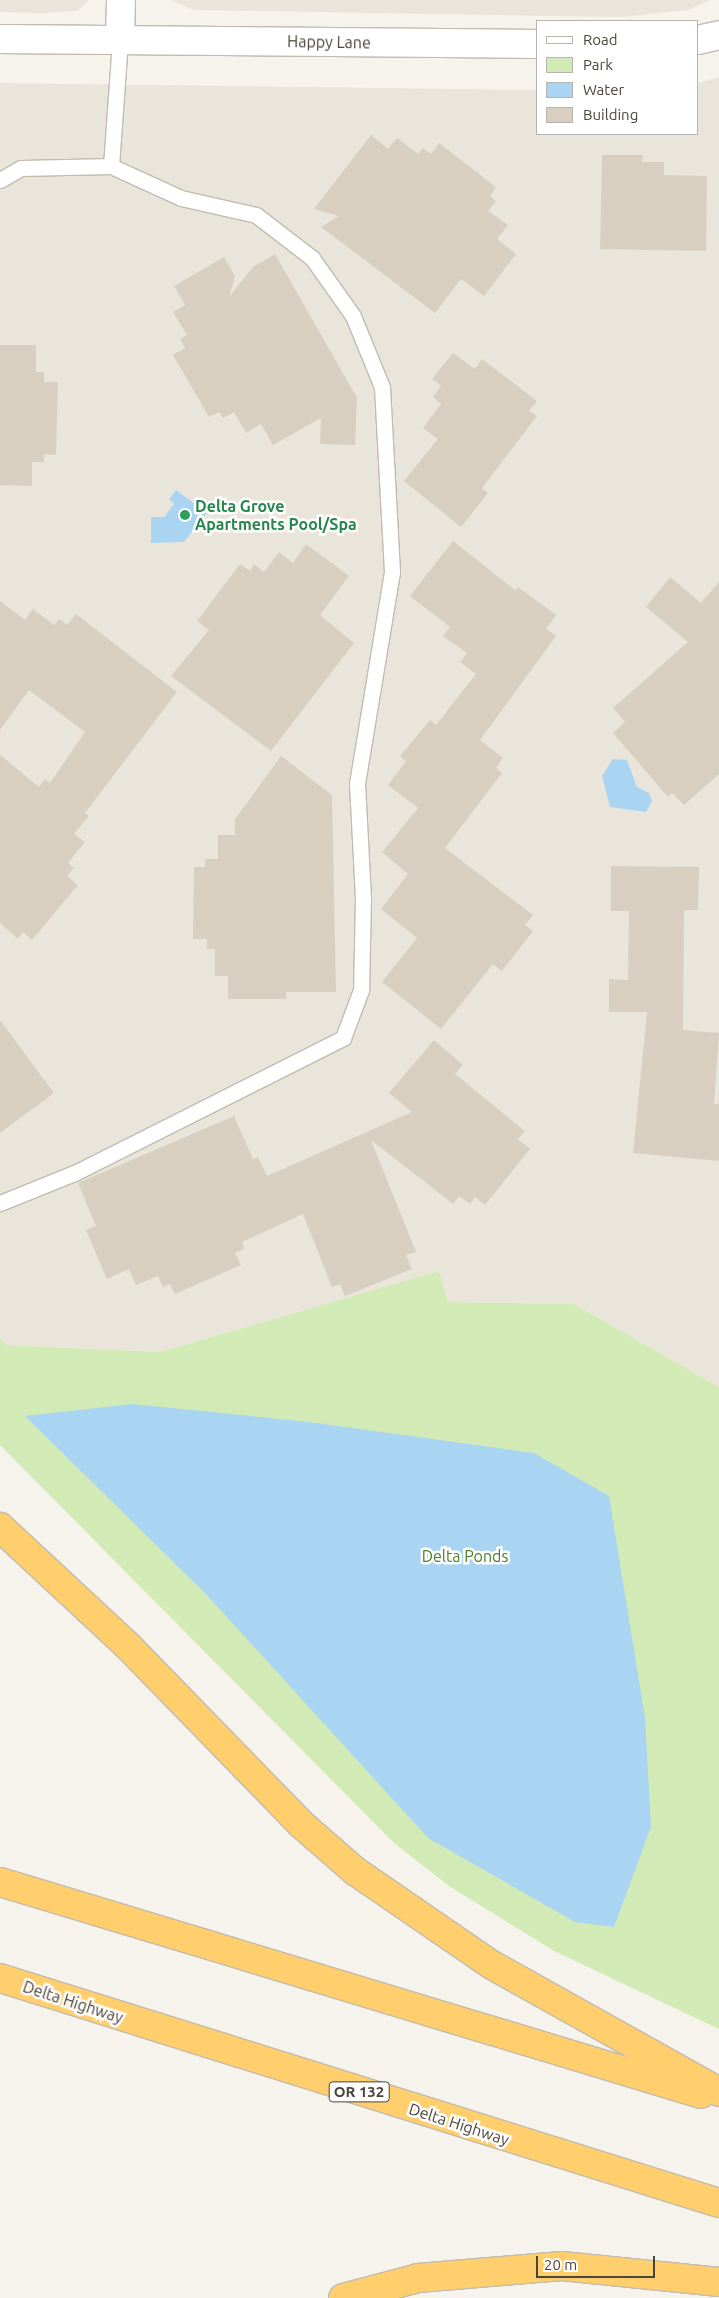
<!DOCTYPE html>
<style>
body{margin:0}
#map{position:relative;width:719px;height:2298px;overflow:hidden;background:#f6f3ec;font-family:Ubuntu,sans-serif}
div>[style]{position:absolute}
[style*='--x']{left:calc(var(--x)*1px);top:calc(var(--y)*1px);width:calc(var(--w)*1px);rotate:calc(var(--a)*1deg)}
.residential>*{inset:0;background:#eae5da}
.green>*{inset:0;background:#d2eab5}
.water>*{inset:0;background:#a9d4f2}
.building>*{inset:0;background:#d8cfc1}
.roads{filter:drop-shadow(1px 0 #c2bbae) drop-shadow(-1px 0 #c2bbae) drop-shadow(0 1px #c2bbae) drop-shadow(0 -1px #c2bbae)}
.service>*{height:15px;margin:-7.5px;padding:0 7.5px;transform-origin:7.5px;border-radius:7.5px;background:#fff}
.minor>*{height:28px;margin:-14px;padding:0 14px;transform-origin:14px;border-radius:14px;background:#fff}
.motorway>*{height:28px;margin:-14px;padding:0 14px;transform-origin:14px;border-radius:14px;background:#ffcf6e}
.dots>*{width:14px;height:14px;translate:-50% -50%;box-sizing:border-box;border:2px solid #fff;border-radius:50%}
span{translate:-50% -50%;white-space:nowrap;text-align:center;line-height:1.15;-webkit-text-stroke:5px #fff;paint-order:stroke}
.shield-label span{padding:1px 4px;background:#fff;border:1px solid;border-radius:4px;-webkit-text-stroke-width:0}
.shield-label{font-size:15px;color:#4b4439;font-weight:700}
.street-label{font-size:16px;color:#4b4439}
.leisure-label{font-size:16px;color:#27864d;font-weight:700}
.left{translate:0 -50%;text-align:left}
.park-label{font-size:16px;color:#4a7f2a}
.legend{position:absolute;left:536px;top:20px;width:162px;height:115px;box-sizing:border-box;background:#fff;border:1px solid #b7b4b0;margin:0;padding:6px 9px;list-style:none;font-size:15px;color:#4b4439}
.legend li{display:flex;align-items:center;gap:10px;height:25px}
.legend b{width:25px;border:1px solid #b7b4b0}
.scale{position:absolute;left:536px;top:2256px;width:119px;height:22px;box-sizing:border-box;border:2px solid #4b4439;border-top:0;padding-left:6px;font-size:15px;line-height:18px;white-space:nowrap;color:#4b4439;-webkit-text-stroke:4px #fff;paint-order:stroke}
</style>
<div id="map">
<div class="residential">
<div style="clip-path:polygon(0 0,89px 0,77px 11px,42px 13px,0 12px)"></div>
<div style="clip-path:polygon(170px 0,711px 0,688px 10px,622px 17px,194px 10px)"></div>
<div style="clip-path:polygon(719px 77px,719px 1387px,574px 1304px,448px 1302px,439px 1271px,160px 1352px,5px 1345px,0 1338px,0 83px,538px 90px,538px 134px,698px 134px,698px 83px)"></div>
</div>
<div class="green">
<div style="clip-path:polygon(439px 1271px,448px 1302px,574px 1304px,719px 1387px,719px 2029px,554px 1951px,449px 1886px,394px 1843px,0 1445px,0 1338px,6px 1345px,160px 1352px)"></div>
</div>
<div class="water">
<div style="clip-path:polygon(176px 490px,207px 513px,184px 542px,151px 543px,151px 517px,164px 517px,174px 504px,169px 499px)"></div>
<div style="clip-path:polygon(613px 759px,627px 760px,637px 787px,649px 793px,652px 801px,646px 812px,610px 807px,602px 776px)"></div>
<div style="clip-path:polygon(132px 1404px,309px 1422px,534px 1453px,609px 1496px,645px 1718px,651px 1827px,614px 1927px,575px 1922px,428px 1838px,206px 1594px,25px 1416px)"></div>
</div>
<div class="building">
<div style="clip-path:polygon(371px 135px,388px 149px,397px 138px,418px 154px,423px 148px,431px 154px,439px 143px,496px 187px,490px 196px,496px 201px,488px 211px,508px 225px,497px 239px,516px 254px,484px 296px,461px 279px,435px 313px,321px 227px,339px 216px,314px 209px)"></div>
<div style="clip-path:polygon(602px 155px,643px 155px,642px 162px,664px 162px,664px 175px,707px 176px,706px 251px,600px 249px)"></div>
<div style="clip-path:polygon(275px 254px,357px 398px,355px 445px,320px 444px,321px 418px,273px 445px,261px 424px,246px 433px,234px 412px,223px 418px,219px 412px,209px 417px,173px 355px,185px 348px,180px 339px,187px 335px,173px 312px,185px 305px,174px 286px,224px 257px,235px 276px,229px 297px,253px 267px)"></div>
<div style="clip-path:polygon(0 345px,36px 345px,36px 372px,44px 372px,44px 382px,58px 382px,56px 455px,44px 454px,44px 462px,32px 462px,32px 486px,0 485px)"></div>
<div style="clip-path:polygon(453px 353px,475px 369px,482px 359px,537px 401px,529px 411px,537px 416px,482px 488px,488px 493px,461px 527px,404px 481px,438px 439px,423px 428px,441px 404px,433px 397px,441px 386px,432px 379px)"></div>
<div style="clip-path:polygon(453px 541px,515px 590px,518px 587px,556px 615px,546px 629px,556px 636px,480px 740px,503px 758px,496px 768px,502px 773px,445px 848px,533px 915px,525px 925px,533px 931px,502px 971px,493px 964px,441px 1029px,382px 982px,417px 938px,381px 909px,408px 874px,382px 852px,418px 808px,388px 785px,406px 761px,400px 756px,430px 720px,436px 725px,476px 674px,460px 662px,467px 653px,443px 636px,450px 627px,410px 596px)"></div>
<div style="clip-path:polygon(306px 544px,349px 576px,320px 615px,354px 643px,271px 751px,171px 676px,209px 630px,197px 621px,240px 564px,250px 571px,254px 564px,264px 572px,279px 552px,293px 563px)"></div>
<div style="clip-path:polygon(670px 577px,701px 603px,719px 582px,719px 774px,684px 805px,672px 793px,668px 797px,613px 733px,625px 722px,613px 708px,688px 642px,646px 607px)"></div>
<div style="clip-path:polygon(0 601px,25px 620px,33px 609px,54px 625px,59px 619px,67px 625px,76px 614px,177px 692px,85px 813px,89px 816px,74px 834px,85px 842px,68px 863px,74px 868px,67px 876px,78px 885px,32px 940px,23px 932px,18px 939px,0 923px,0 755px,39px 787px,45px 779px,50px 783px,85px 732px,29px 690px,0 730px)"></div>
<div style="clip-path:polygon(281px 756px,332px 795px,336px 992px,286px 992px,286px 999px,228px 999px,228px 976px,215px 976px,215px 949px,207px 949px,207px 939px,193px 939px,194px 867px,205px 867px,205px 859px,218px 859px,218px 835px,235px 835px,235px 819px)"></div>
<div style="clip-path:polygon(611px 866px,699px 867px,698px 910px,684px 910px,683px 1030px,719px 1033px,714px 1104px,719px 1104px,719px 1161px,633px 1153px,647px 1012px,609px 1012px,609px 979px,628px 980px,629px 911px,611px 911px)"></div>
<div style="clip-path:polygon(0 1020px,54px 1093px,0 1133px)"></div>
<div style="clip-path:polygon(434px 1040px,463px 1065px,455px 1074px,525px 1131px,518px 1139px,530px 1149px,485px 1205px,475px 1197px,470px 1204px,459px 1196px,453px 1204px,371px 1140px,416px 1252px,406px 1255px,412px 1269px,345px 1296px,340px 1284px,332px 1287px,303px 1214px,242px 1242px,244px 1249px,235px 1253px,241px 1265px,175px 1294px,170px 1284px,163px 1287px,158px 1276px,136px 1285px,129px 1269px,107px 1279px,86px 1230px,96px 1226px,78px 1183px,234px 1116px,253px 1159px,258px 1157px,267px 1176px,412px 1112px,389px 1093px)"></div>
</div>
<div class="roads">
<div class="service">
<div style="--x:111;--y:166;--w:126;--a:-85.9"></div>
<div style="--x:0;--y:180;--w:24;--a:-30"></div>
<div style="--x:21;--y:168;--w:90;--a:-1.3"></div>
<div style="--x:111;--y:166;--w:77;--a:24.6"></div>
<div style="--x:181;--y:198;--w:77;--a:12.8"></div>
<div style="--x:256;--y:215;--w:71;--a:37.5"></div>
<div style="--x:312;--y:258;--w:71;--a:54.7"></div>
<div style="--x:353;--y:316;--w:77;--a:67.8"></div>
<div style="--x:382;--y:387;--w:185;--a:86.9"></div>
<div style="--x:392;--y:572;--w:214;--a:99.4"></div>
<div style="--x:357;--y:783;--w:115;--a:87"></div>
<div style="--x:363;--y:898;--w:92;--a:91.2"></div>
<div style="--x:361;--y:990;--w:51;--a:110.6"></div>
<div style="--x:343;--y:1038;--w:301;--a:153.3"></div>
<div style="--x:74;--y:1173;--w:80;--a:157.9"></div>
</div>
<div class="minor">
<div style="--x:0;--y:39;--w:538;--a:0.53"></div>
<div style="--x:120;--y:40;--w:40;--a:-88.6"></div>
<div style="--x:698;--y:40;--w:22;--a:-13"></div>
</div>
<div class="motorway">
<div style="--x:0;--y:1527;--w:175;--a:42.9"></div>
<div style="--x:128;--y:1646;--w:248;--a:45.8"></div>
<div style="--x:301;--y:1824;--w:72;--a:41"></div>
<div style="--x:355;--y:1871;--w:166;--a:34.5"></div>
<div style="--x:492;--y:1965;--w:260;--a:29.2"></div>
<div style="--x:0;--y:1882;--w:732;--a:16.83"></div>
<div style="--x:0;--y:1978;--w:753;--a:17.38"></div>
<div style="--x:343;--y:2298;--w:78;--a:-14.9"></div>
<div style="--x:418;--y:2278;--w:144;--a:-4.8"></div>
<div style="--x:562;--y:2266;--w:158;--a:5.8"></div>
</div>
</div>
<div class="dots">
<div style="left:185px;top:515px;background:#2e9e5b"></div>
</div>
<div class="shield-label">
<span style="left:359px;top:2092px">OR 132</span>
</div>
<div class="street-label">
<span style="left:329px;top:42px;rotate:1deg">Happy Lane</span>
<span style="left:73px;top:2002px;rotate:18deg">Delta Highway</span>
<span style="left:459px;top:2124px;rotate:18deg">Delta Highway</span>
</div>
<div class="leisure-label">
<span class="left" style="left:195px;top:515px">Delta Grove<br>Apartments Pool/Spa</span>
</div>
<div class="park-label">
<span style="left:465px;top:1556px">Delta Ponds</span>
</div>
<ul class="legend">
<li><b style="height:6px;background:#fff"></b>Road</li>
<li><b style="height:14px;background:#d2eab5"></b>Park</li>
<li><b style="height:14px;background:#a9d4f2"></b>Water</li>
<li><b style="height:14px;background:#d8cfc1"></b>Building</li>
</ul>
<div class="scale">20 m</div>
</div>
